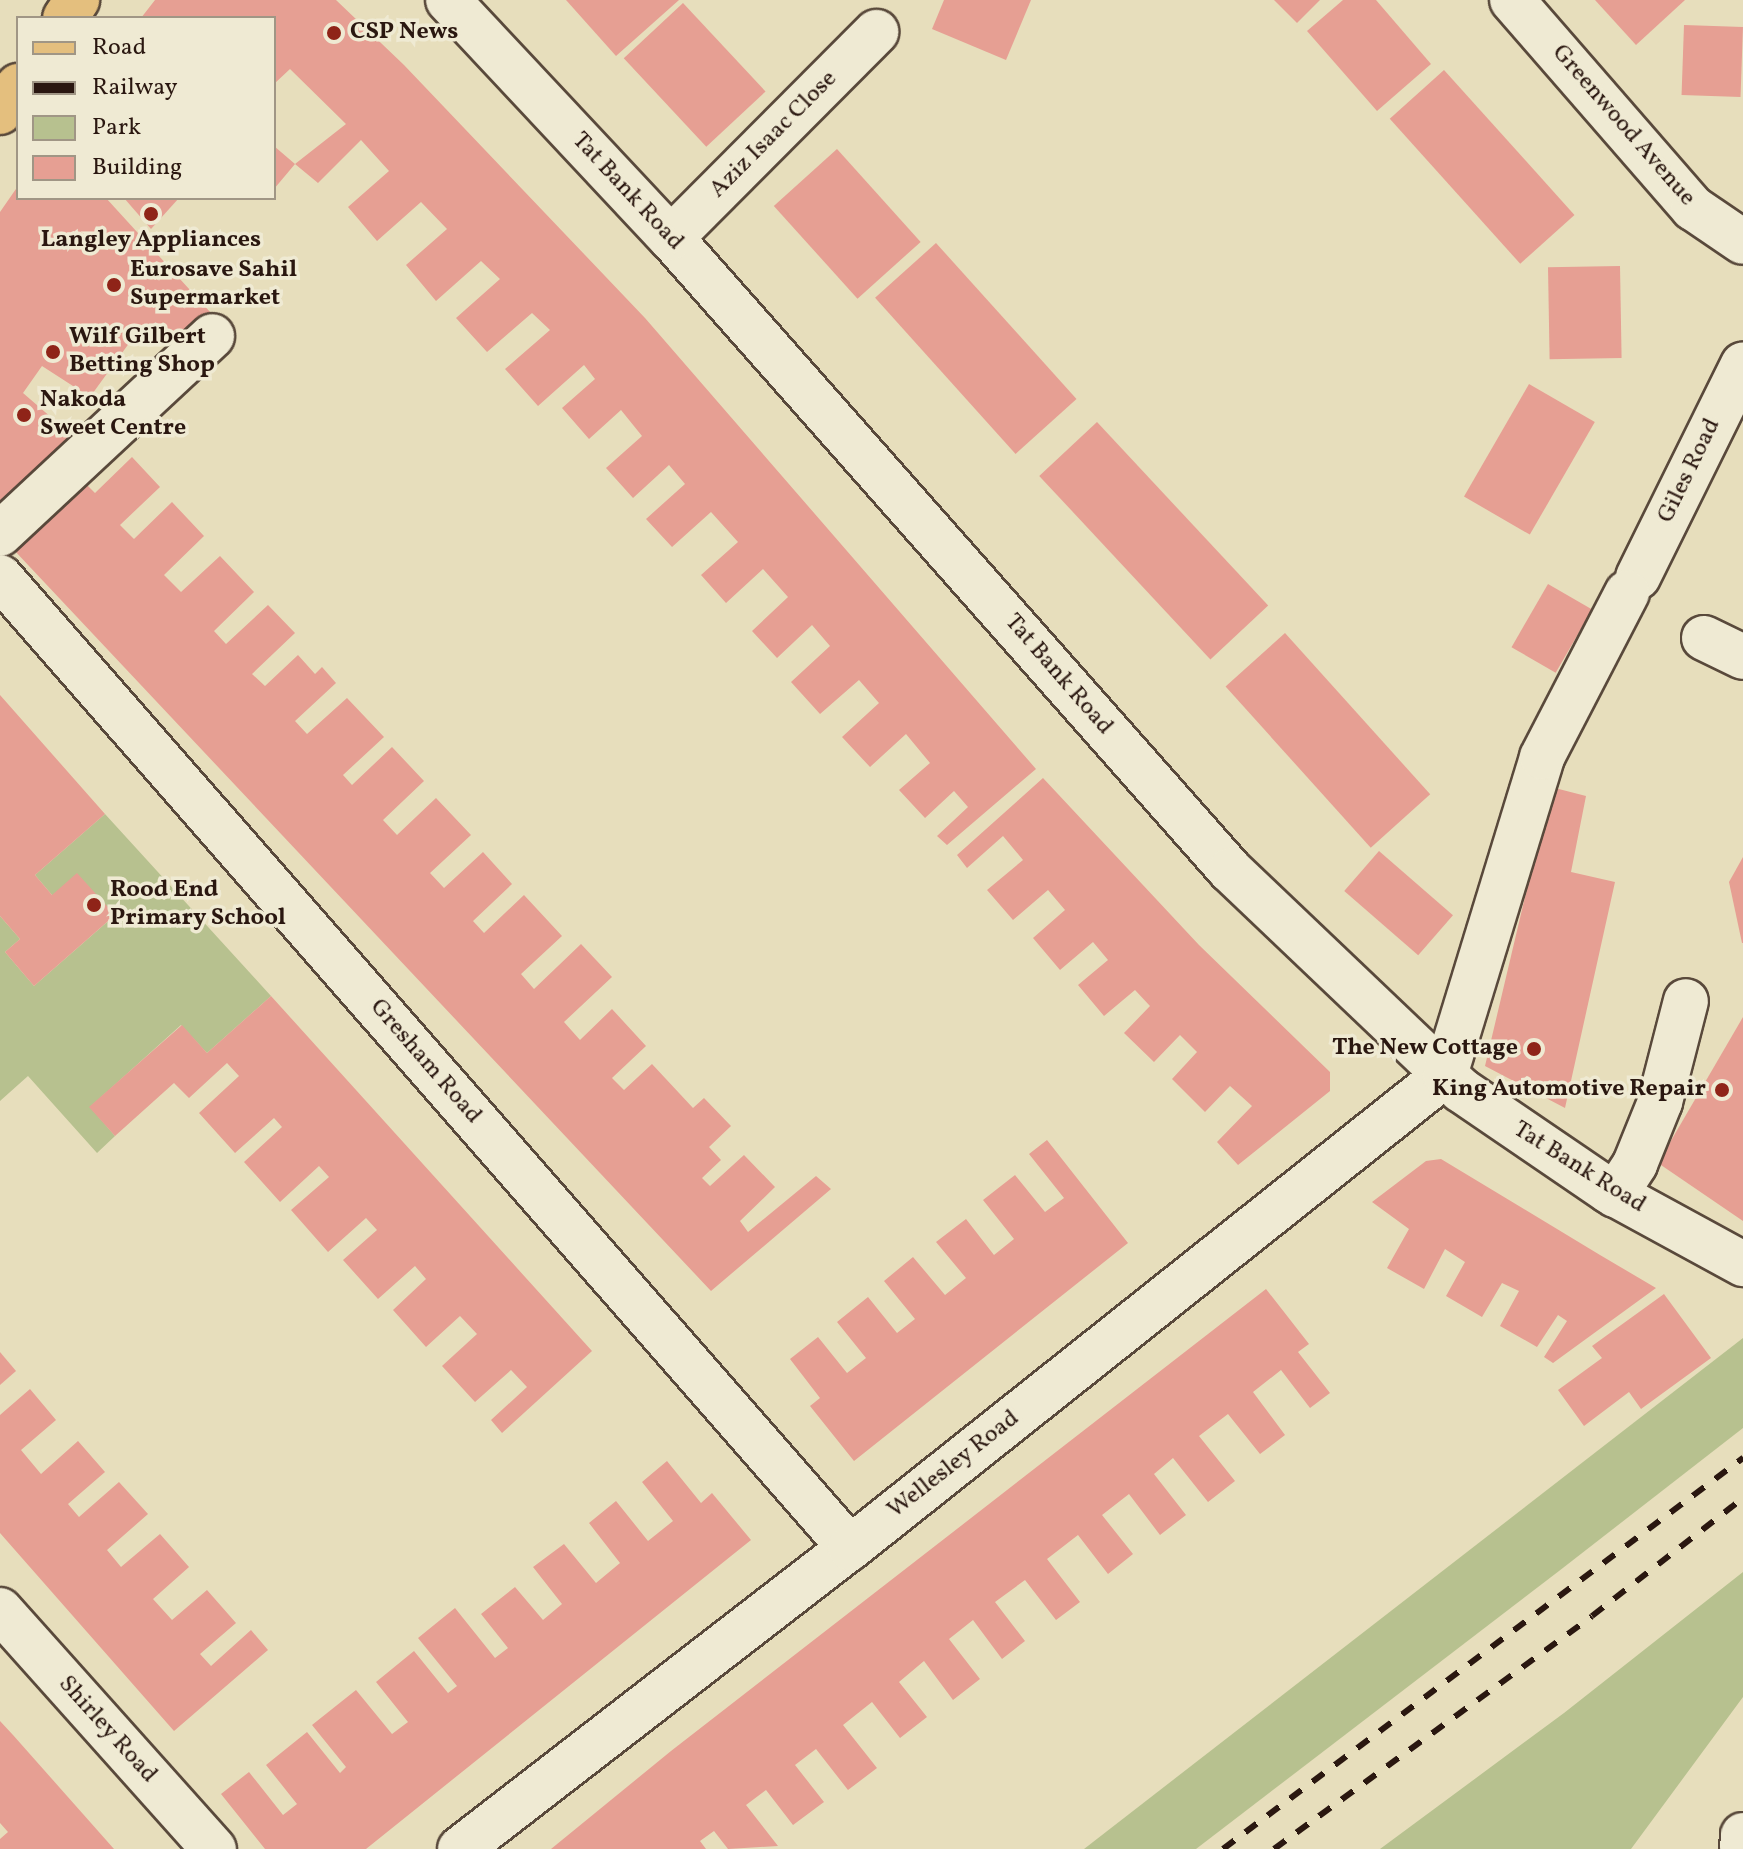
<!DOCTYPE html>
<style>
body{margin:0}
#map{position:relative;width:1743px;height:1849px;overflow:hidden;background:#e7debc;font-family:Vollkorn,serif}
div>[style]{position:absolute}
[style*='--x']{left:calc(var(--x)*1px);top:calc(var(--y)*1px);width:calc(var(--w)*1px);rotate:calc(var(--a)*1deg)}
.green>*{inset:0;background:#b7c18f}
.building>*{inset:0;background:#e69f93;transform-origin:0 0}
.roads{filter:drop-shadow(2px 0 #59493b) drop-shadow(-2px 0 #59493b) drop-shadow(0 2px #59493b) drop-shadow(0 -2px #59493b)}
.minor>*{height:44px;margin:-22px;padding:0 22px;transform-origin:22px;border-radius:22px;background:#efead3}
.major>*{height:44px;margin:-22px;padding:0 22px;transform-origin:22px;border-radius:22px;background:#e4bf7e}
.rail>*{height:6px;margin-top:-3px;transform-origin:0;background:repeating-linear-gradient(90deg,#2a1710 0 14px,transparent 0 28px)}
.dots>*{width:22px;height:22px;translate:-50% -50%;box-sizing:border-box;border:4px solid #efead3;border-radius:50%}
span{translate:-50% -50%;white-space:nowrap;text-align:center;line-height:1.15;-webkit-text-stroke:7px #efead3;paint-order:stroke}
.poi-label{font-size:24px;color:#2a1710;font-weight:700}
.left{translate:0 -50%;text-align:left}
.right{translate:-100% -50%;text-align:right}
.street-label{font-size:24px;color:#2a1710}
.legend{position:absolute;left:16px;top:16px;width:260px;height:184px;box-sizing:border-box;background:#efead3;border:2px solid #a09685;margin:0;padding:10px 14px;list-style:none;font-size:24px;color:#2a1710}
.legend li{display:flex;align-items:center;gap:16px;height:40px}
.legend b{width:40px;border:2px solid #a09685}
</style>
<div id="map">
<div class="green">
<div style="clip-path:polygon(105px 814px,271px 996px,207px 1053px,181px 1025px,90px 1107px,115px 1136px,97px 1153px,28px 1076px,0 1101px,0 916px,20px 939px,5px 952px,34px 986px,114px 916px,52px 895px,35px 875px)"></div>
<div style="clip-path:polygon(1743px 1338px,1743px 1428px,1559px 1571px,1196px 1849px,1084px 1849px)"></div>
<div style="clip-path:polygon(1743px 1572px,1743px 1697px,1631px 1849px,1380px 1849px,1564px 1713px)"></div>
</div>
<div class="building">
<div style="clip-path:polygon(155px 0,336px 0,404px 65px,645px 318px,1036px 769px,947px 845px,937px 836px,968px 807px,954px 791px,925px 818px,899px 790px,930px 763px,906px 734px,870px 767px,842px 737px,879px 703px,859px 680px,820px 714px,791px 682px,830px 646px,812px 625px,777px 658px,752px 631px,788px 597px,763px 569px,726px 603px,701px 575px,738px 542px,711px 512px,672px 547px,646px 519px,685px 484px,669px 465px,633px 498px,606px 468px,642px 436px,621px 410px,589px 439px,562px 408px,595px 379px,584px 365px,538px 406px,505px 369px,550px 330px,532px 313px,487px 352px,456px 318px,500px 279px,481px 261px,436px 301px,406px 265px,447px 229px,421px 202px,377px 241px,348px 207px,389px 171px,361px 140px,318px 183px,295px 164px,274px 189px,274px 146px,295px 164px,346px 124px,290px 69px,274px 84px,274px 18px,141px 18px)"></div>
<div style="clip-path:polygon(566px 0,679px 0,616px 56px)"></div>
<div style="clip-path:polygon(944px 0,1031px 0,1006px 60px,932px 29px)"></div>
<div style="clip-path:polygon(1274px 0,1320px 0,1297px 23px)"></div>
<div style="clip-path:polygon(1343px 0,1376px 0,1431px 64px,1377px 111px,1307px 31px)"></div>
<div style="clip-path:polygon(1595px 0,1685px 0,1636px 45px)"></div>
<div style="left:683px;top:3px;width:121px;height:81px;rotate:47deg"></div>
<div style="left:1684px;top:25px;width:59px;height:70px;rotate:2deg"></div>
<div style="left:1444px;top:70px;width:195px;height:73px;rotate:48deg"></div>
<div style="left:837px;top:149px;width:125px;height:85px;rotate:48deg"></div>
<div style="clip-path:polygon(18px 186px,18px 198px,106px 198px,211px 313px,170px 351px,143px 324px,90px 397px,42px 366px,23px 393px,82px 444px,0 513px,0 212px)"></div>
<div style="clip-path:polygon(124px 198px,179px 198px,151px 229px)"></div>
<div style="left:936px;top:243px;width:210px;height:82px;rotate:48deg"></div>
<div style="left:1620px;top:266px;width:92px;height:72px;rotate:89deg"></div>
<div style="left:1529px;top:384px;width:76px;height:130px;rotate:30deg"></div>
<div style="left:1097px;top:422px;width:251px;height:79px;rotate:47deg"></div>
<div style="clip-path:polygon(132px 457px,160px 487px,120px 525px,134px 539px,172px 502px,204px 536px,164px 575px,181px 592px,220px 556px,254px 592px,214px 631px,226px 644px,268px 605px,295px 633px,252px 674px,265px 686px,298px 655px,315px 674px,322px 667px,336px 683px,295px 721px,307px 734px,347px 698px,384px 737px,343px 775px,352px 785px,392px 747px,424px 781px,383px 820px,397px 835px,436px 798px,471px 835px,430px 873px,444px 888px,483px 852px,512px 884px,473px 921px,484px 933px,524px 895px,562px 936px,521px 974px,534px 989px,581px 944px,612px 977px,564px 1022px,580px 1040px,612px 1009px,646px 1046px,612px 1078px,624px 1090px,652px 1064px,693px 1108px,704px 1098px,731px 1126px,709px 1147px,721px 1160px,702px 1178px,710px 1186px,744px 1155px,775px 1187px,740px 1221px,748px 1232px,816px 1176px,831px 1189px,711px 1291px,13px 549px,84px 482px,95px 493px)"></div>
<div style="left:1548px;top:584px;width:51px;height:73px;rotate:30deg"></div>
<div style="left:1285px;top:633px;width:217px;height:80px;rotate:48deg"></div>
<div style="clip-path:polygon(0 695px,105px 814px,35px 875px,52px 895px,77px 873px,115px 915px,34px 986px,5px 952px,20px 939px,0 916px)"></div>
<div style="clip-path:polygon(1043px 778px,1199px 945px,1330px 1072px,1330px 1091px,1238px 1165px,1217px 1142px,1252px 1106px,1230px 1086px,1205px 1112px,1172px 1079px,1197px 1052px,1180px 1035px,1154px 1062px,1124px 1033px,1150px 1006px,1135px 990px,1104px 1016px,1078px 985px,1108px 960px,1093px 942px,1060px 970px,1033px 938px,1065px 910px,1048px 890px,1013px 920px,987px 890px,1023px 860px,1003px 836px,967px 868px,957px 855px)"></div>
<div style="clip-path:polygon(1551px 787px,1586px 796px,1571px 872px,1615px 882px,1565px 1108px,1485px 1066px)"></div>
<div style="left:1379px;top:851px;width:98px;height:53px;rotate:41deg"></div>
<div style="clip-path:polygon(1743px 857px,1743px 943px,1742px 943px,1729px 882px)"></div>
<div style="clip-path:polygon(271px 996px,592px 1351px,502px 1433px,491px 1420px,527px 1387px,511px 1370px,475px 1402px,442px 1366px,477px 1334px,460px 1316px,426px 1347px,393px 1310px,426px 1279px,415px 1266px,378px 1299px,343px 1260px,377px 1230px,366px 1218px,328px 1252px,291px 1210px,329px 1177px,319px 1166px,280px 1202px,244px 1162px,282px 1127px,274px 1118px,235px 1153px,199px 1113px,239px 1076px,227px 1063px,189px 1098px,174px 1083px,115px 1136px,89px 1107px,182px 1025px,207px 1053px)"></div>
<div style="clip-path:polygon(1743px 1017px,1743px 1221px,1658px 1163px)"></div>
<div style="clip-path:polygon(1047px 1140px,1128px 1243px,854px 1461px,810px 1406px,820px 1398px,790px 1359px,818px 1337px,847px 1373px,866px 1358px,837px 1322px,868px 1297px,897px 1333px,915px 1319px,884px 1281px,913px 1257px,945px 1295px,966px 1278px,936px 1242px,966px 1219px,994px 1255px,1014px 1239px,983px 1200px,1015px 1175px,1045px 1212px,1064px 1198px,1029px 1154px)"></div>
<div style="clip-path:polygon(1441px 1159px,1600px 1255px,1656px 1288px,1553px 1363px,1544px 1357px,1567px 1321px,1558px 1315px,1537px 1347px,1500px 1326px,1519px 1291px,1502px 1283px,1482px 1317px,1446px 1296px,1465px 1262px,1445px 1249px,1424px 1289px,1387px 1268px,1409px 1229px,1372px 1202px,1426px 1161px)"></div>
<div style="clip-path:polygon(1266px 1289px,1309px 1344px,1298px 1352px,1330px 1393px,1310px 1408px,1281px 1370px,1253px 1392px,1285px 1435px,1260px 1454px,1228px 1414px,1199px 1436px,1235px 1481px,1208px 1502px,1173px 1458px,1154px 1474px,1186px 1515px,1160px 1535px,1129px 1494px,1102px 1515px,1133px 1554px,1108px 1574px,1078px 1535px,1047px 1559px,1080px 1602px,1056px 1620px,1025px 1580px,995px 1602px,1025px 1641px,1002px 1659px,973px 1620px,949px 1639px,980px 1679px,953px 1700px,924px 1661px,899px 1682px,927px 1717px,900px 1738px,872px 1702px,843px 1725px,877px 1768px,848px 1790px,816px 1749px,795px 1765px,824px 1802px,793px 1825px,766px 1790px,746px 1805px,778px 1846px,728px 1849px,714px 1831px,700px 1841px,706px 1849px,551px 1849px,671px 1751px)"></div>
<div style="clip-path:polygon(1664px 1294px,1711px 1358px,1641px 1409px,1629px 1392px,1584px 1426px,1558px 1390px,1602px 1358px,1592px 1346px)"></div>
<div style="clip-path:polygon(0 1352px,16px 1371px,0 1385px)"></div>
<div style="clip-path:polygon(30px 1389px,56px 1420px,21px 1450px,41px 1474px,78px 1441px,105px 1472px,68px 1504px,79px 1517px,119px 1482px,148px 1514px,107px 1550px,121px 1567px,160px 1534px,189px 1567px,153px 1599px,172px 1620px,207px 1590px,236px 1623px,200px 1654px,211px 1666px,251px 1630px,268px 1650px,174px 1731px,0 1533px,0 1415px)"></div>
<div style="clip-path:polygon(667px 1461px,701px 1503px,712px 1493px,751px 1540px,366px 1849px,265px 1849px,221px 1794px,249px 1772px,283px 1815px,297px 1804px,266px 1765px,307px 1732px,340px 1773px,346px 1767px,312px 1725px,356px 1690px,392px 1734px,408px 1722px,376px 1682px,414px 1651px,448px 1693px,457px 1686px,418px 1638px,455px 1608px,495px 1658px,508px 1648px,481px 1614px,515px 1587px,543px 1620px,562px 1604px,533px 1567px,564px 1544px,596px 1583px,620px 1563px,589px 1523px,616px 1501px,648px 1541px,673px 1521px,642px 1482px)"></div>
<div style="clip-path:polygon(0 1721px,13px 1735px,114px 1849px,0 1849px,0 1839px,8px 1832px,0 1823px)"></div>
</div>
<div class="roads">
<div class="minor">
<div style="--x:448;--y:0;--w:326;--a:46.9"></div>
<div style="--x:671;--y:238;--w:844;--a:48.51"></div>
<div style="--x:1230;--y:870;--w:319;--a:43.6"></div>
<div style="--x:1461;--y:1090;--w:179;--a:34.3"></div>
<div style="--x:1609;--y:1191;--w:153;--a:28.6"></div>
<div style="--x:1512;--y:0;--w:276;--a:49"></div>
<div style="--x:1693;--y:208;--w:60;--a:34.2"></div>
<div style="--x:671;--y:238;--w:291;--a:-45.1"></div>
<div style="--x:0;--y:534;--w:290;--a:-43"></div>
<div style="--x:0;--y:577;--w:1290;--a:48.8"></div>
<div style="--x:1638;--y:577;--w:237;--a:-63.7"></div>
<div style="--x:1704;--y:638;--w:43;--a:26"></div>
<div style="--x:1615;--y:1195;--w:37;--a:-57"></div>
<div style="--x:1635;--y:1164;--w:67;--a:-68"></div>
<div style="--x:1660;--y:1102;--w:104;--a:-75.6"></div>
<div style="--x:0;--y:1610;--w:321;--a:48.2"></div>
<div style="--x:460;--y:1849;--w:493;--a:-37.7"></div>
<div style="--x:850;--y:1548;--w:760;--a:-38.48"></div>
<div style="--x:1445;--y:1075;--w:332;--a:-73"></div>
<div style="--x:1542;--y:757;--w:185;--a:-62.6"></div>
<div style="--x:1742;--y:1849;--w:14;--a:-86"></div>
</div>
<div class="major">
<div style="--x:65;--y:18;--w:22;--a:-56"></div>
<div style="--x:0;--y:112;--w:32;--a:-55"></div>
</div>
</div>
<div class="rail">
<div style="--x:1223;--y:1849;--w:651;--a:-36.94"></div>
<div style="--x:1274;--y:1849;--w:394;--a:-36.2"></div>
<div style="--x:1592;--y:1616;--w:192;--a:-38"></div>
</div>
<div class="dots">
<div style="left:334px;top:33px;background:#8f2418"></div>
<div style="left:151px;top:214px;background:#8f2418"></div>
<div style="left:114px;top:285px;background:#8f2418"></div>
<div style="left:53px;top:352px;background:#8f2418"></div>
<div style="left:24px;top:415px;background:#8f2418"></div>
<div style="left:94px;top:905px;background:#8f2418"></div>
<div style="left:1534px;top:1049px;background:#8f2418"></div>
<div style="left:1722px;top:1090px;background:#8f2418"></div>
</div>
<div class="poi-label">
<span class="left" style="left:350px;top:33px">CSP News</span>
<span style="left:151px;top:241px">Langley Appliances</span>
<span class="left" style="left:130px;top:285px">Eurosave Sahil<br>Supermarket</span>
<span class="left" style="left:69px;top:352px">Wilf Gilbert<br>Betting Shop</span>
<span class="left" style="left:40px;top:415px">Nakoda<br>Sweet Centre</span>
<span class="left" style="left:110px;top:905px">Rood End<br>Primary School</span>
<span class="right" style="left:1518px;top:1049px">The New Cottage</span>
<span class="right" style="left:1706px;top:1090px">King Automotive Repair</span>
</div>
<div class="street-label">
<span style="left:1623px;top:126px;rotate:49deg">Greenwood Avenue</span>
<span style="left:774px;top:135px;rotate:-45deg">Aziz Isaac Close</span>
<span style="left:627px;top:192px;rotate:47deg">Tat Bank Road</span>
<span style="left:1690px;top:471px;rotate:-64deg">Giles Road</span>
<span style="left:1058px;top:675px;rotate:49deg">Tat Bank Road</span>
<span style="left:425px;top:1062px;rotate:49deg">Gresham Road</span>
<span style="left:1579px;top:1168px;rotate:32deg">Tat Bank Road</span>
<span style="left:954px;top:1465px;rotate:-38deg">Wellesley Road</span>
<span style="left:107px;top:1730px;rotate:48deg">Shirley Road</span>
</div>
<ul class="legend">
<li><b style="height:10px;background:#e4bf7e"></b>Road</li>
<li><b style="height:10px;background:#2a1710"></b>Railway</li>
<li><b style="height:22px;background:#b7c18f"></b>Park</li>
<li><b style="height:22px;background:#e69f93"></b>Building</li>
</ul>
</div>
